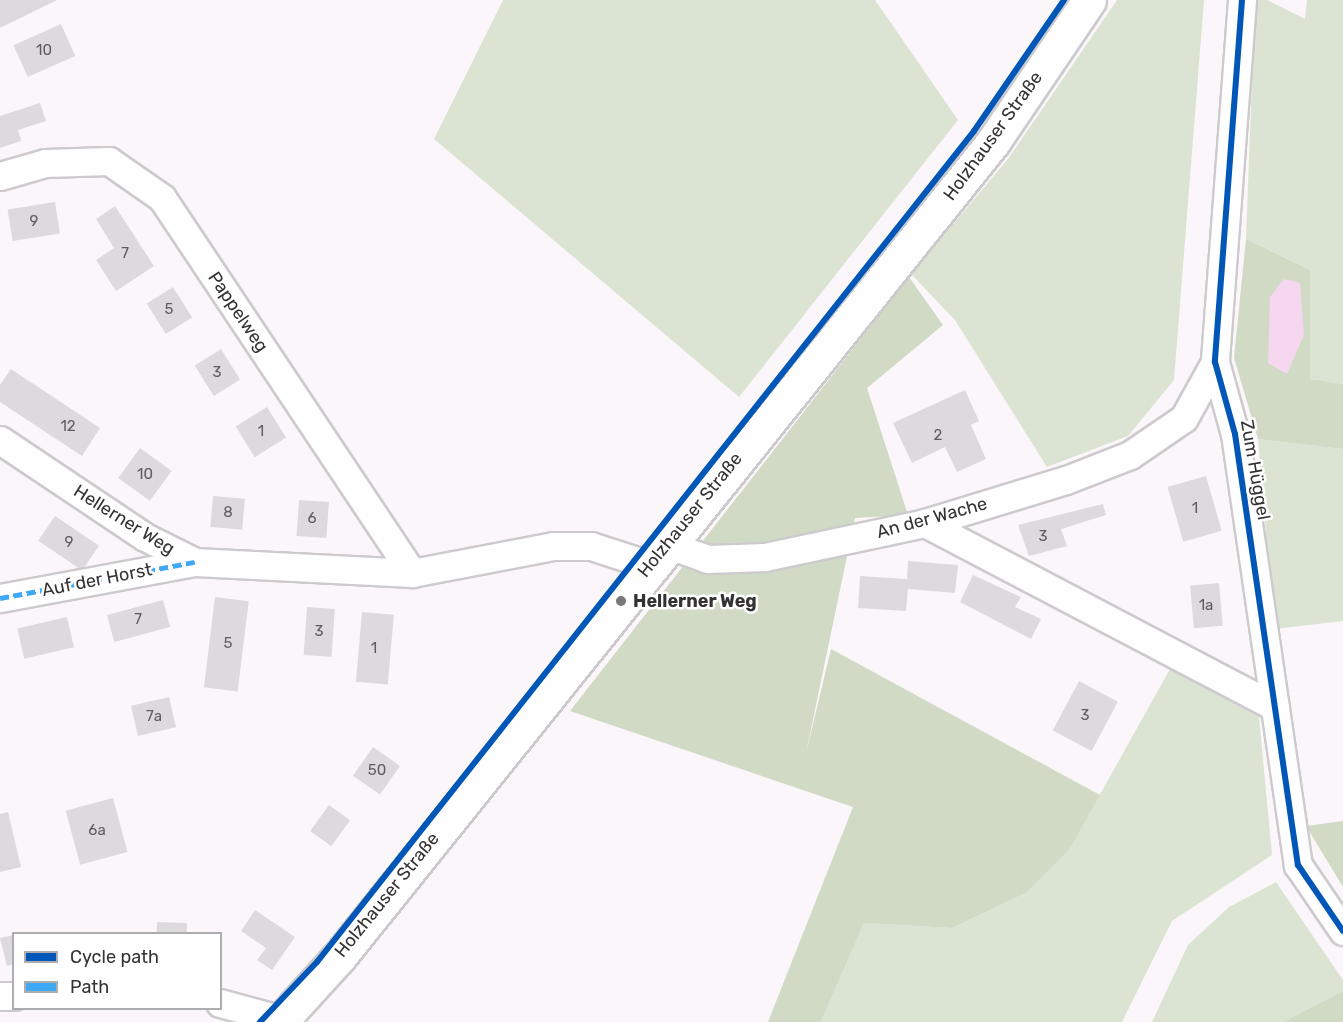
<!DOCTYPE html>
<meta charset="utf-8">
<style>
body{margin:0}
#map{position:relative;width:1343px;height:1022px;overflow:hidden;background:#fbf6fa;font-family:Rubik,sans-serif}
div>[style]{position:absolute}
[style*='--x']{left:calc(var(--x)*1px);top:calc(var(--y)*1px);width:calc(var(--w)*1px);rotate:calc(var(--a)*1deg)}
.green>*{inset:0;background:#dbe3d2}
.forest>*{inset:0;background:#d0dac5}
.water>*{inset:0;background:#f5d7f0}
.building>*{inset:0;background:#dddadd;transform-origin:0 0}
.roads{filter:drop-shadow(2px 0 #cdcacd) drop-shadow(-2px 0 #cdcacd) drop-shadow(0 2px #cdcacd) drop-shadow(0 -2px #cdcacd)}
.minor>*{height:27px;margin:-13.5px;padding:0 13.5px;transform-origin:13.5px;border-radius:13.5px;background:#fefefe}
.tertiary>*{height:33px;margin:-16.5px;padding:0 16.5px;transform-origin:16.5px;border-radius:16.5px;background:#fefefe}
.quiet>*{height:4.5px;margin-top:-2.25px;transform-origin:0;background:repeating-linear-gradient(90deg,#3fa9f5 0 9px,transparent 0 13.5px)}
.cycleway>*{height:6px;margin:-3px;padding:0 3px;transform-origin:3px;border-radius:3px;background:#0057b8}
.dots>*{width:16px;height:16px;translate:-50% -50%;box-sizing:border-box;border:3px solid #fff;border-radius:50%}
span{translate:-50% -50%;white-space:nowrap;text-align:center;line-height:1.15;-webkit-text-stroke:5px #fff;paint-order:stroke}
.number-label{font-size:15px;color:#5f5c5e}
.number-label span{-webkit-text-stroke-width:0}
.street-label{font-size:18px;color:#353234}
.poi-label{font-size:18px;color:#353234;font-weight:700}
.left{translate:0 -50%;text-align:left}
.legend{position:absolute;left:12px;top:932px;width:210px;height:78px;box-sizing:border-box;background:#fff;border:2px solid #aeadae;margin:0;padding:8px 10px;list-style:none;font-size:18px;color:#353234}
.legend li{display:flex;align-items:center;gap:12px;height:30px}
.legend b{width:30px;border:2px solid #aeadae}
</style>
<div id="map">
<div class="green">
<div style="clip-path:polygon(503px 0,875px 0,958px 120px,739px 397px,434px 139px)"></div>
<div style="clip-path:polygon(1117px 0,1204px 0,1174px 380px,1128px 436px,1047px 467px,955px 320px,911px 274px,1008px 159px)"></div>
<div style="clip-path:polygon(1255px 0,1267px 0,1305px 19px,1307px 0,1343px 0,1343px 384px,1310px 379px,1310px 270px,1246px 239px)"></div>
<div style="clip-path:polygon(1258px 439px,1343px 449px,1343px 621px,1274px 629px)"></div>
<div style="clip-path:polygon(1170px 669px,1259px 717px,1272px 855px,1172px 921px,1122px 1022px,821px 1022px,864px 923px,952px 928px,1026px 893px,1069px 850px)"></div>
<div style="clip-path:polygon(1276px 882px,1343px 980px,1343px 991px,1283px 1022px,1152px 1022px,1188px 945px,1229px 907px)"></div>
</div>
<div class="forest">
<div style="clip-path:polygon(1246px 239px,1310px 270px,1310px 379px,1343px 384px,1343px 449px,1258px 439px,1234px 358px)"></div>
<div style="clip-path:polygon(909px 277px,943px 325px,867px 388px,908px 515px,855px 518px,806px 753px,831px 649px,1100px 795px,1069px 850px,1026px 893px,952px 928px,864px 923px,821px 1022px,768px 1022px,853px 807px,570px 711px)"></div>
<div style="clip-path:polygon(1343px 821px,1343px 887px,1306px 826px)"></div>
<div style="clip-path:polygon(1343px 991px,1343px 1022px,1283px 1022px)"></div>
</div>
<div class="water">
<div style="clip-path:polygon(1284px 279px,1300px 283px,1304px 335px,1287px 374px,1268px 363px,1270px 297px)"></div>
</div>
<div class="building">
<div style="clip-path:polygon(0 0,57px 0,0 28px)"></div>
<div style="left:61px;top:24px;width:35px;height:52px;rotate:66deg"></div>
<div style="clip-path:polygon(40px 103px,46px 121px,18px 130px,21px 141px,0 148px,0 116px)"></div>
<div style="left:55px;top:202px;width:32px;height:48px;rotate:81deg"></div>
<div style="clip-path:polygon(115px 206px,154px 266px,116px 291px,96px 260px,114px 248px,96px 219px)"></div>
<div style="left:173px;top:287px;width:36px;height:31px;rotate:58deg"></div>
<div style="left:221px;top:349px;width:36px;height:31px;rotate:58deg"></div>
<div style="clip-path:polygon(11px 369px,100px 428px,82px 456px,0 402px,0 385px)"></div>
<div style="clip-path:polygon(965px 390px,979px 421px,971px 425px,986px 459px,957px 472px,945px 447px,912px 463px,893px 423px)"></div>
<div style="left:267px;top:407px;width:36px;height:37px;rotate:58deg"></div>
<div style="left:140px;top:448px;width:39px;height:37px;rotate:36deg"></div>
<div style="left:1206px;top:476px;width:57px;height:40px;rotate:74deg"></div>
<div style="left:213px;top:496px;width:32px;height:31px;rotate:5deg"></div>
<div style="left:299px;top:500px;width:30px;height:36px;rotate:4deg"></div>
<div style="clip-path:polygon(1103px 504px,1106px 515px,1061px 529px,1067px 546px,1029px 556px,1018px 525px)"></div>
<div style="left:55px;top:516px;width:53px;height:30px;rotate:34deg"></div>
<div style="clip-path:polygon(908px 561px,958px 565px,955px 593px,908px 589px,906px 611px,858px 608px,860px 576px,907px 579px)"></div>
<div style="clip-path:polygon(973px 575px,1021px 597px,1015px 607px,1041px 619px,1031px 639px,960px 602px)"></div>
<div style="left:1219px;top:583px;width:43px;height:29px;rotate:85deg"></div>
<div style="left:215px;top:597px;width:34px;height:91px;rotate:7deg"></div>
<div style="left:163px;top:600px;width:28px;height:58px;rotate:75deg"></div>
<div style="left:307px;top:607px;width:28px;height:48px;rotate:4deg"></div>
<div style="left:362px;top:612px;width:32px;height:70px;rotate:5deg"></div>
<div style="left:67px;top:617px;width:31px;height:51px;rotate:77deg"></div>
<div style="left:1079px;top:681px;width:44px;height:56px;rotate:28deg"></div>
<div style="left:169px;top:697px;width:31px;height:39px;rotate:77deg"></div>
<div style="left:373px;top:747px;width:33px;height:35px;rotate:35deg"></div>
<div style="left:113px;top:798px;width:56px;height:49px;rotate:75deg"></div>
<div style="left:329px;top:805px;width:26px;height:32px;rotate:36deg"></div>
<div style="clip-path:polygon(8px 812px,21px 867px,0 872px,0 814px)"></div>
<div style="clip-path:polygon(255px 910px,295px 937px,272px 970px,257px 960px,266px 948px,241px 931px)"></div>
<div style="left:157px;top:922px;width:30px;height:12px;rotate:2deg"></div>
<div style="clip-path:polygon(14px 935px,14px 964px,7px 966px,0 938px)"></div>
</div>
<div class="roads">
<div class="minor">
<div style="--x:1242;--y:0;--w:363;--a:94.3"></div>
<div style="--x:1215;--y:362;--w:75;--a:74.5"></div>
<div style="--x:1235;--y:434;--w:436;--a:81.7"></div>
<div style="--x:1298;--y:865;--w:80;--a:55.7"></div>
<div style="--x:0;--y:176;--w:47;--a:-16.1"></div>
<div style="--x:45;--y:163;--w:64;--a:-1.8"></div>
<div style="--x:109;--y:161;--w:65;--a:34.9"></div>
<div style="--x:162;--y:198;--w:451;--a:56.3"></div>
<div style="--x:0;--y:440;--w:174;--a:33.8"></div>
<div style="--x:145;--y:537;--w:56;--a:26.6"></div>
<div style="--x:195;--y:562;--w:217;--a:2.9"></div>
<div style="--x:412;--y:573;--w:144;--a:-10.8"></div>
<div style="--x:553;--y:546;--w:38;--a:0"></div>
<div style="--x:591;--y:546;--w:61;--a:18.1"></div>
<div style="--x:925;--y:523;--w:395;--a:27.7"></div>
<div style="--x:666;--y:544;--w:45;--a:19.7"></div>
<div style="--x:708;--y:559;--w:57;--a:-2"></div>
<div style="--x:765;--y:557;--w:164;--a:-12"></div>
<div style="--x:925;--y:523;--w:147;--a:-17"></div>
<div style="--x:1066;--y:480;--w:69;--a:-21.3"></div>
<div style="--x:1130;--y:455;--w:65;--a:-34.4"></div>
<div style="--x:1184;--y:418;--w:64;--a:-61"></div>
<div style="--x:0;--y:598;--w:198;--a:-10.5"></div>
<div style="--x:0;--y:996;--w:14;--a:0"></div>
<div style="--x:220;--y:1003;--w:64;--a:15.3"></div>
</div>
<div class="tertiary">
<div style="--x:280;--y:1022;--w:89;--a:-47.7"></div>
<div style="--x:340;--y:956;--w:1044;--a:-51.26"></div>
<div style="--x:993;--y:142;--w:171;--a:-55.9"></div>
</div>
</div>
<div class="quiet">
<div style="--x:0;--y:598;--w:198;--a:-10.5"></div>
</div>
<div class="cycleway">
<div style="--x:1242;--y:0;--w:363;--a:94.3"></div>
<div style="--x:1215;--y:362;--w:75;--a:74.5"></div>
<div style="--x:1235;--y:434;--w:436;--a:81.7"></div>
<div style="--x:1298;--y:865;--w:80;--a:55.7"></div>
<div style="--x:260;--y:1022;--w:83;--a:-46.5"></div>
<div style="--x:317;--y:962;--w:1059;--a:-51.67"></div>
<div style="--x:974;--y:131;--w:159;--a:-55.5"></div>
</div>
<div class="dots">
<div style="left:621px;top:601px;background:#7a7779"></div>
</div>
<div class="number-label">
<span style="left:44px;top:51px">10</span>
<span style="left:34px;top:222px">9</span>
<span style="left:125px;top:254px">7</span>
<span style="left:169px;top:310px">5</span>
<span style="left:217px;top:373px">3</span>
<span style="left:68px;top:427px">12</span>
<span style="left:261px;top:432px">1</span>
<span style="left:938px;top:436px">2</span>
<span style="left:145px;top:475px">10</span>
<span style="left:1195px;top:509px">1</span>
<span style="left:228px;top:513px">8</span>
<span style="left:312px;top:519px">6</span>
<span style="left:1043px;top:537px">3</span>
<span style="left:69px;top:543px">9</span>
<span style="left:1206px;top:606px">1a</span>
<span style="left:138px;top:620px">7</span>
<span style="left:319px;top:632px">3</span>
<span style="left:228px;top:644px">5</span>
<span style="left:374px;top:649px">1</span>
<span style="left:1085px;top:716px">3</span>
<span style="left:154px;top:717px">7a</span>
<span style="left:377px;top:771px">50</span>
<span style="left:97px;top:831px">6a</span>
</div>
<div class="street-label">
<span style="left:993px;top:136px;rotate:-54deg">Holzhauser Straße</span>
<span style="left:238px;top:312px;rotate:56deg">Pappelweg</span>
<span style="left:1255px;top:470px;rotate:80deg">Zum Hüggel</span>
<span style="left:690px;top:515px;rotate:-51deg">Holzhauser Straße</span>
<span style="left:932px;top:518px;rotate:-15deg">An der Wache</span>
<span style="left:124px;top:520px;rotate:32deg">Hellerner Weg</span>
<span style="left:97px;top:580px;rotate:-11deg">Auf der Horst</span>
<span style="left:387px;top:895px;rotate:-51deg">Holzhauser Straße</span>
</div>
<div class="poi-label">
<span class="left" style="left:633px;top:601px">Hellerner Weg</span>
</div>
<ul class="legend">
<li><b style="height:8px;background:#0057b8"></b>Cycle path</li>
<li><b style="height:8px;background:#3fa9f5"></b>Path</li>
</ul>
</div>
